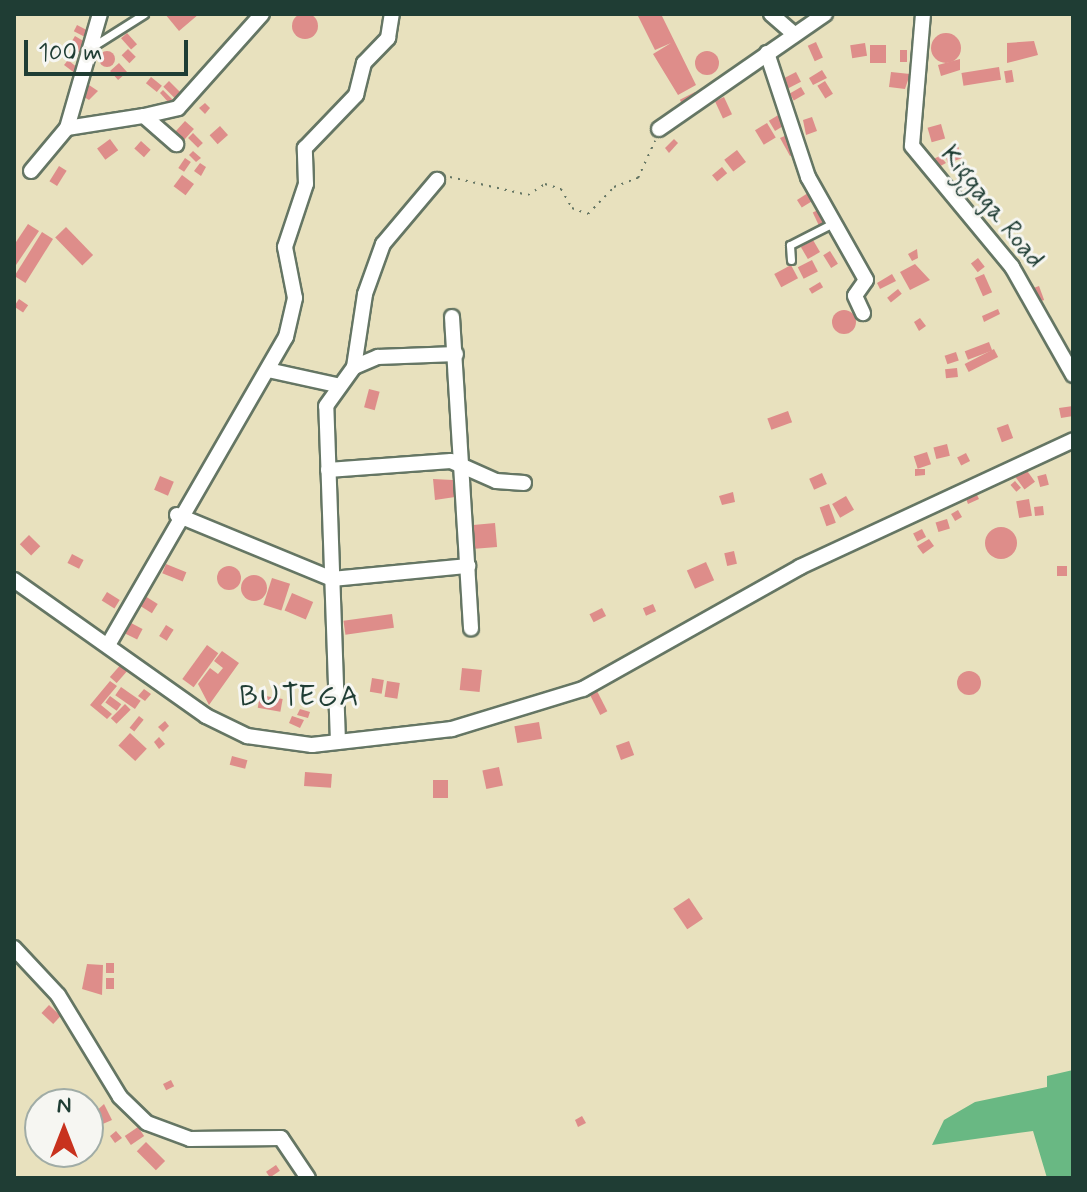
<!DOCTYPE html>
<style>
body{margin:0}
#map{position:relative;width:1087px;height:1192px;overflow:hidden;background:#e8e1be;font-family:Mynerve,sans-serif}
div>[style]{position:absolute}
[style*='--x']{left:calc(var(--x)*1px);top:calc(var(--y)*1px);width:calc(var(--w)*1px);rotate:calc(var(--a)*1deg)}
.forest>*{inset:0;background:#69b883}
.building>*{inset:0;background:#de8d8a;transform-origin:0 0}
.round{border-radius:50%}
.path>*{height:2px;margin-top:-1px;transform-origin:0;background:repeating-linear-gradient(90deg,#657664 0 2px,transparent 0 8px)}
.roads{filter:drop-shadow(2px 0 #657664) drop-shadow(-2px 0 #657664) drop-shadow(0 2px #657664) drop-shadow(0 -2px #657664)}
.service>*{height:7px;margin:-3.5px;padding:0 3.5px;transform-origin:3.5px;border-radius:3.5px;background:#fff}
.minor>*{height:14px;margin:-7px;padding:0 7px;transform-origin:7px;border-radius:7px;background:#fff}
span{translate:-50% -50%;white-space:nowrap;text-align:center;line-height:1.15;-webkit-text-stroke:6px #f6f6f2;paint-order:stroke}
.street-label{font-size:26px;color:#1f3d34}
.quarter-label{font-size:30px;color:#1f3d34;letter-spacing:2px}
.frame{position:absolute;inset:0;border:16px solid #1f3d34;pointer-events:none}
.north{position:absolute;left:24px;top:1088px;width:80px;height:80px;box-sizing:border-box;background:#f6f6f2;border:2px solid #a0aca6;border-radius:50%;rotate:0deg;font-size:22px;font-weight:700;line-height:32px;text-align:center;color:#1f3d34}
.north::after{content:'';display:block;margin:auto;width:28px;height:36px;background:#c8321e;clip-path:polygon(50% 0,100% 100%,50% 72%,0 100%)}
.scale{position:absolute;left:24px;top:40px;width:164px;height:36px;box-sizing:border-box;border:4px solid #1f3d34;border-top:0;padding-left:10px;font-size:24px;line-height:28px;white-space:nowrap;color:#1f3d34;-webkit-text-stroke:6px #f6f6f2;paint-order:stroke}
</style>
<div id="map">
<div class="forest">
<div style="clip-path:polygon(1073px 1070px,1073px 1178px,1047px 1178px,1033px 1131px,932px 1145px,944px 1120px,975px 1102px,1047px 1087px,1047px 1076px)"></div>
</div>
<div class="building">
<div class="round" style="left:292px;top:13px;width:26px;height:26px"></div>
<div style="clip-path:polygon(165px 14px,199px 14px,179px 31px)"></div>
<div style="clip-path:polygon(637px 14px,661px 14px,696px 85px,678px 95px,653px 54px,671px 43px,655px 50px)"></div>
<div style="left:77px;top:25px;width:18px;height:7px;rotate:27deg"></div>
<div style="left:127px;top:33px;width:15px;height:8px;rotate:48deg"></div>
<div class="round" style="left:931px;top:33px;width:30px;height:30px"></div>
<div style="left:75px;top:36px;width:17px;height:12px;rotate:31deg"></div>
<div style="clip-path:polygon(1034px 41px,1038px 55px,1007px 63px,1007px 43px)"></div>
<div style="left:816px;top:42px;width:17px;height:9px;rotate:66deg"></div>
<div style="left:865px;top:43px;width:13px;height:15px;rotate:81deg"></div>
<div style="left:870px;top:45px;width:16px;height:18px"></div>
<div style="left:128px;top:49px;width:11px;height:9px;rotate:45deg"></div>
<div style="left:900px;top:50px;width:7px;height:12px"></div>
<div class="round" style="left:99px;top:51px;width:16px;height:16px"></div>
<div class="round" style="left:695px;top:51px;width:24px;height:24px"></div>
<div style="clip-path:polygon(960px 59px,960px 70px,941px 76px,938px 65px)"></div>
<div style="clip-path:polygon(68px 60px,79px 69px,76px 74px,64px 65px)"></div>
<div style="left:119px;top:63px;width:12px;height:12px;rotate:48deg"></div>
<div style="left:999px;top:67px;width:13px;height:38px;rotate:81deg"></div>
<div style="clip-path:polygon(822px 70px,827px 78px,813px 85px,809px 78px)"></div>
<div style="left:1012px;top:70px;width:12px;height:8px;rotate:81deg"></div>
<div style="left:796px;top:72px;width:11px;height:18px;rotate:63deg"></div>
<div style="clip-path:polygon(891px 72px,910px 74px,905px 89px,889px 87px)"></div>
<div style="left:151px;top:77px;width:14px;height:8px;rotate:39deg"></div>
<div style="left:169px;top:81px;width:18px;height:8px;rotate:45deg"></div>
<div style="left:825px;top:81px;width:15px;height:9px;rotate:58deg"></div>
<div style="clip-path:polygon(86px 83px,98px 91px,89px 100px,79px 94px)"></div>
<div style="left:801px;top:87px;width:8px;height:13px;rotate:60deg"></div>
<div style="clip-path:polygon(163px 90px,173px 100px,169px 103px,160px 93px)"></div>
<div style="left:695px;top:92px;width:7px;height:17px;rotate:63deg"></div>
<div style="left:724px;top:97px;width:19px;height:10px;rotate:65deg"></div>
<div style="clip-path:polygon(205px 103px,210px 108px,205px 114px,199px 108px)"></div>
<div style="left:780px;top:114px;width:12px;height:13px;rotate:59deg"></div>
<div style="clip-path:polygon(812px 117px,817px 131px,806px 135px,803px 120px)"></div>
<div style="left:185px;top:121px;width:12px;height:20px;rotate:42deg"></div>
<div style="left:767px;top:123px;width:17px;height:14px;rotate:59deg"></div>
<div style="left:941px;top:124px;width:15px;height:14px;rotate:74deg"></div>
<div style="left:220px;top:126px;width:12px;height:14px;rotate:48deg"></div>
<div style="left:193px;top:133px;width:14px;height:7px;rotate:45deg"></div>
<div style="clip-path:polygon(787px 135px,794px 155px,790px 156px,780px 138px)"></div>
<div style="left:110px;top:139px;width:14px;height:16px;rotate:54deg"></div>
<div style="clip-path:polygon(674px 139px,678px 143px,669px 153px,665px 148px)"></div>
<div style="left:141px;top:141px;width:13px;height:10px;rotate:42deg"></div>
<div style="left:958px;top:146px;width:13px;height:15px;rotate:72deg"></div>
<div style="left:737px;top:150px;width:15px;height:16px;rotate:53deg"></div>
<div style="clip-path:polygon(193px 151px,201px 158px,196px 162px,189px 155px)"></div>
<div style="clip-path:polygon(940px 156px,946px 163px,935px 169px,931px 160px)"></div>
<div style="left:185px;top:158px;width:7px;height:12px;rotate:34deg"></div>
<div style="clip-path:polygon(200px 163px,206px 167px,201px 176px,194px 171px)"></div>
<div style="left:59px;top:166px;width:9px;height:18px;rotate:32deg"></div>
<div style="left:722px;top:167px;width:8px;height:13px;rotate:50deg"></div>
<div style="left:182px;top:175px;width:15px;height:14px;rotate:37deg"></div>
<div style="left:808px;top:193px;width:9px;height:13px;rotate:58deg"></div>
<div style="left:820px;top:209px;width:14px;height:8px;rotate:65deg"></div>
<div style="clip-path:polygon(28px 224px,39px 231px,14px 268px,14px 245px)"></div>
<div style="left:66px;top:227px;width:39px;height:15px;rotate:46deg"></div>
<div style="left:42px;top:232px;width:13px;height:52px;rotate:32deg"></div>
<div style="left:813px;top:240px;width:14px;height:14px;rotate:60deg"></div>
<div style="clip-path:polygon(917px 249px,918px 258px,912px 261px,908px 254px)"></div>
<div style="left:830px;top:251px;width:15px;height:8px;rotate:58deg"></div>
<div style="left:978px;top:258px;width:11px;height:9px;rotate:52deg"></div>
<div style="left:812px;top:260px;width:13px;height:16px;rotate:63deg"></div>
<div style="clip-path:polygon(915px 264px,930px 280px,910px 290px,900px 272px)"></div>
<div style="left:791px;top:265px;width:15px;height:19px;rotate:62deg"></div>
<div style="clip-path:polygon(892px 274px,896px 281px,880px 289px,877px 283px)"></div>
<div style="left:984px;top:274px;width:20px;height:10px;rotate:66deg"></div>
<div style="left:820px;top:282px;width:6px;height:13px;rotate:59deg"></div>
<div style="left:1039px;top:286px;width:15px;height:11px;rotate:70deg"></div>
<div style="left:898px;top:289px;width:6px;height:14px;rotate:51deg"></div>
<div style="left:19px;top:299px;width:11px;height:9px;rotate:34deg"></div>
<div style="clip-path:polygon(998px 309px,1000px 314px,984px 322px,982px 316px)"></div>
<div class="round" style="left:832px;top:310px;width:24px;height:24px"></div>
<div style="clip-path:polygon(920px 318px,926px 326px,919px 331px,914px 322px)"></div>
<div style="left:989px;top:342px;width:9px;height:26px;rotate:69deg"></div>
<div style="left:994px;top:349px;width:9px;height:33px;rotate:63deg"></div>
<div style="left:956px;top:352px;width:9px;height:12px;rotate:72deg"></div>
<div style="left:957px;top:368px;width:9px;height:12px;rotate:84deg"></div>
<div style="left:369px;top:389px;width:11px;height:19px;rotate:15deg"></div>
<div style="clip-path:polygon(1073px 406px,1073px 416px,1061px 418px,1059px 408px)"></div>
<div style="left:788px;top:411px;width:12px;height:22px;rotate:70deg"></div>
<div style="left:1008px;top:424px;width:15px;height:12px;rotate:70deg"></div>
<div style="left:947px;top:444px;width:12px;height:14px;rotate:76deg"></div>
<div style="left:927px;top:452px;width:13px;height:14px;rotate:72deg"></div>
<div style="left:966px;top:453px;width:9px;height:10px;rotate:63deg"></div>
<div style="left:1025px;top:468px;width:17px;height:13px;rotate:54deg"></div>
<div style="clip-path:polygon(915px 469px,925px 469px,925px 475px,915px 476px)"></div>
<div style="left:822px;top:473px;width:12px;height:14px;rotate:66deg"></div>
<div style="left:1046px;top:474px;width:11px;height:9px;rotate:75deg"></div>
<div style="left:160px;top:476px;width:15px;height:15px;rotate:23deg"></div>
<div style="clip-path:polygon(433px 479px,453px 480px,455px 497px,435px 500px)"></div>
<div style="left:1015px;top:481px;width:9px;height:6px;rotate:49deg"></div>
<div style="clip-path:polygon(974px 489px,979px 499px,968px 504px,964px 493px)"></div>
<div style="clip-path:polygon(733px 492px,735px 502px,722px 505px,719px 496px)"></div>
<div style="left:846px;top:496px;width:16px;height:16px;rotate:60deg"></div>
<div style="left:1029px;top:499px;width:17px;height:13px;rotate:80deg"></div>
<div style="left:829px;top:504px;width:20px;height:10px;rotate:70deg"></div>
<div style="left:1043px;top:506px;width:9px;height:9px;rotate:84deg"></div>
<div style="left:958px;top:510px;width:8px;height:8px;rotate:60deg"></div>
<div style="left:947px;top:519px;width:10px;height:12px;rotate:73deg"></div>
<div style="left:495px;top:523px;width:24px;height:22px;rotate:85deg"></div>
<div class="round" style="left:985px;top:527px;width:32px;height:32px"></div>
<div style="left:922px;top:529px;width:9px;height:10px;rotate:63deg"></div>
<div style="left:29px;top:535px;width:16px;height:13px;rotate:45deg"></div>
<div style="clip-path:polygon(929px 539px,934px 546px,923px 554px,917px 546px)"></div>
<div style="left:734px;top:551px;width:13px;height:10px;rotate:77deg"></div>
<div style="left:72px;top:554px;width:13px;height:10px;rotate:27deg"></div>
<div style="left:706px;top:562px;width:20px;height:21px;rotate:66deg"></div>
<div style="left:166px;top:564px;width:22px;height:10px;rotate:22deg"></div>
<div class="round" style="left:217px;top:566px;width:24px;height:24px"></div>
<div style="left:1057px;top:566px;width:10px;height:10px"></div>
<div class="round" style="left:241px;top:575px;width:26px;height:26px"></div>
<div style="left:272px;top:578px;width:19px;height:28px;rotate:18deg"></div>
<div style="left:107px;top:592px;width:15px;height:10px;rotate:32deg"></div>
<div style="left:292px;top:593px;width:23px;height:19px;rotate:23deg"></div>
<div style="left:145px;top:596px;width:15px;height:11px;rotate:32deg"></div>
<div style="left:653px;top:604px;width:8px;height:11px;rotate:67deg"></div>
<div style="left:602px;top:608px;width:9px;height:14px;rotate:63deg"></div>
<div style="left:392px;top:614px;width:14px;height:49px;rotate:82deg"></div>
<div style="left:131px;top:623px;width:13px;height:12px;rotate:27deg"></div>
<div style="left:166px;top:625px;width:9px;height:13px;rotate:32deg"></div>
<div style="left:207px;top:645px;width:14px;height:42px;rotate:36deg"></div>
<div style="clip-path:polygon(222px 651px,239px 663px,209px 705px,198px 684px,210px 668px,218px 674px,223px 668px,214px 661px)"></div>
<div style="left:123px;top:662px;width:9px;height:20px;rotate:41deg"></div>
<div style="left:462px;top:668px;width:20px;height:22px;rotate:6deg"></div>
<div class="round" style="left:957px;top:671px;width:24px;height:24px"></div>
<div style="left:372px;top:678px;width:12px;height:14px;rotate:9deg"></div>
<div style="clip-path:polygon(110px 681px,117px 686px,101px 705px,112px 714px,107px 719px,90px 705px)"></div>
<div style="left:387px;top:681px;width:13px;height:16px;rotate:9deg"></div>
<div style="left:121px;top:687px;width:24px;height:10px;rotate:35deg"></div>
<div style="clip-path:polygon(144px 689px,151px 694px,145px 701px,138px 696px)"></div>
<div style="left:596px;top:689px;width:25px;height:8px;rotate:63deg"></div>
<div style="left:260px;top:695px;width:23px;height:13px;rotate:10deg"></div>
<div style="left:110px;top:696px;width:14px;height:8px;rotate:36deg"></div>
<div style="left:125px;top:704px;width:8px;height:20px;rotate:45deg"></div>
<div style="clip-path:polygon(300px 709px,310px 712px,308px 718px,297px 715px)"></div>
<div style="left:139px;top:716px;width:6px;height:15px;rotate:39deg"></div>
<div style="clip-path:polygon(292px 716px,304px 720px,300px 728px,289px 723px)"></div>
<div style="clip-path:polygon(165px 721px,169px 726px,163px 732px,158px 727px)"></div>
<div style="left:539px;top:722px;width:17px;height:25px;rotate:80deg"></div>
<div style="left:130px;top:733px;width:23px;height:17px;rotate:43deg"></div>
<div style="clip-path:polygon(159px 737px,165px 744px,159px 749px,154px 742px)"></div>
<div style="left:629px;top:741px;width:15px;height:14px;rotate:70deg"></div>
<div style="left:232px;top:756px;width:16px;height:9px;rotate:15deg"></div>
<div style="left:499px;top:767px;width:19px;height:17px;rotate:78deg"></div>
<div style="left:305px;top:772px;width:27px;height:14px;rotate:4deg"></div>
<div style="left:433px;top:780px;width:15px;height:18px"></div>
<div style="left:689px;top:898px;width:25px;height:19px;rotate:56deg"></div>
<div style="left:106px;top:963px;width:8px;height:10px"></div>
<div style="clip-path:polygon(87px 964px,103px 965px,102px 995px,82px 989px)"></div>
<div style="left:106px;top:978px;width:8px;height:11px"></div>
<div style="left:49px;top:1005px;width:16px;height:11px;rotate:43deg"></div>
<div style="left:171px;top:1080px;width:7px;height:9px;rotate:63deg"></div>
<div style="clip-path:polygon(104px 1104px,112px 1120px,98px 1126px,93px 1114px)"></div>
<div style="clip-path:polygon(582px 1116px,586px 1123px,578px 1127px,575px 1120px)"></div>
<div style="left:138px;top:1127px;width:11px;height:16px;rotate:56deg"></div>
<div style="clip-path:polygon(116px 1131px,122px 1138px,115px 1143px,110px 1136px)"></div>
<div style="left:146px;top:1142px;width:27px;height:13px;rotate:45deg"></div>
<div style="left:276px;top:1165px;width:7px;height:12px;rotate:56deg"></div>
</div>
<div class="path">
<div style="--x:450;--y:177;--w:80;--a:13"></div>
<div style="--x:528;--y:195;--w:20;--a:-33"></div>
<div style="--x:545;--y:184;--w:17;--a:17"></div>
<div style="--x:561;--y:189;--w:22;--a:60"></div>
<div style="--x:572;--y:208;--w:17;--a:21"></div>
<div style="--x:588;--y:214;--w:37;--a:-46"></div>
<div style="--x:614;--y:187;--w:26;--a:-21"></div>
<div style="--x:638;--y:178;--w:41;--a:-65.3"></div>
</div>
<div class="roads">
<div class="service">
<div style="--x:95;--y:45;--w:58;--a:-32.3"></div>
<div style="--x:791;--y:260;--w:15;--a:-94"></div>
<div style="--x:790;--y:245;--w:46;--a:-27.1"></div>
</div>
<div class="minor">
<div style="--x:771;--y:14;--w:29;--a:41"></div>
<div style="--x:923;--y:14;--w:132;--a:94.8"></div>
<div style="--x:912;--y:146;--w:157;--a:50.4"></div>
<div style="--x:1012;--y:267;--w:124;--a:60.5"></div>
<div style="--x:767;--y:53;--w:131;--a:71.7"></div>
<div style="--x:808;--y:177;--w:118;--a:60.6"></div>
<div style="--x:866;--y:280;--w:19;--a:125"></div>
<div style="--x:855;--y:296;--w:19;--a:65"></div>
<div style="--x:144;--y:116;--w:35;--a:-13"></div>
<div style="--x:178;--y:108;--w:126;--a:-48.2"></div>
<div style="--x:67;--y:128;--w:78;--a:-8.9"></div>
<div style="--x:144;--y:116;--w:43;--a:41.2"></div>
<div style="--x:659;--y:129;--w:202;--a:-34.7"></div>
<div style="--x:31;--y:171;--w:56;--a:-50.1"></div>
<div style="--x:67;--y:128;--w:119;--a:-73.9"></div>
<div style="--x:452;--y:317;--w:312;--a:86.5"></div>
<div style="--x:354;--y:367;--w:74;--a:-81.4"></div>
<div style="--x:365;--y:294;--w:53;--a:-70.2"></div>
<div style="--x:383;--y:244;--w:84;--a:-49.8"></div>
<div style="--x:268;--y:370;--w:70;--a:12.4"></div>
<div style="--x:328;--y:470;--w:123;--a:-4.2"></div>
<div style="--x:451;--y:461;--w:49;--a:24"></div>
<div style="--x:496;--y:481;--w:28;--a:4"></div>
<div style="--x:177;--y:515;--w:168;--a:22.4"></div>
<div style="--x:332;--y:579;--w:137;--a:-5.5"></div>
<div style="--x:14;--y:580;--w:235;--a:35.3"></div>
<div style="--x:206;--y:716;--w:46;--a:26"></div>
<div style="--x:247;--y:736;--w:66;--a:7.9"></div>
<div style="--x:312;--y:745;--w:141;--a:-6.5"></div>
<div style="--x:452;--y:729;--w:137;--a:-17"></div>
<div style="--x:583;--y:689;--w:249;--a:-29.3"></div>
<div style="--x:800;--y:567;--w:301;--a:-24.9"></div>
<div style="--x:108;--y:645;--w:356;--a:-60"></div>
<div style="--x:286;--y:337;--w:40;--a:-77"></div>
<div style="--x:295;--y:298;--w:52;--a:-101.1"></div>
<div style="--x:285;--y:247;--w:66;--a:-71.6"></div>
<div style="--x:306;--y:184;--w:36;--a:-92"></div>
<div style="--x:305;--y:148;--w:74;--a:-46.1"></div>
<div style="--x:356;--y:95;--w:33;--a:-76"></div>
<div style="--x:364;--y:63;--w:35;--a:-46"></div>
<div style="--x:388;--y:38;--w:24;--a:-81"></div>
<div style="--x:338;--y:742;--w:336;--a:-92"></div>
<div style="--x:326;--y:406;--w:48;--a:-54.3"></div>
<div style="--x:354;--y:367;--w:26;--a:-23"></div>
<div style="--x:378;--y:357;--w:78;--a:-2.2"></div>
<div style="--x:14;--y:948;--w:64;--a:46.9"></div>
<div style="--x:58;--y:995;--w:119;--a:58.7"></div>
<div style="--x:120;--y:1097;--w:37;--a:44"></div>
<div style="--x:147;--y:1123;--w:46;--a:20.4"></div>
<div style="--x:190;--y:1139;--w:91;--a:-0.6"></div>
<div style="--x:281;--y:1138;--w:48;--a:56"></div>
</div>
</div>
<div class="street-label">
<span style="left:991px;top:208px;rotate:51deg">Kiggaga Road</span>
</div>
<div class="quarter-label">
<span style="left:300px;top:697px">BUTEGA</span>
</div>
<div class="frame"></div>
<div class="north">N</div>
<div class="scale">100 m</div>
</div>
